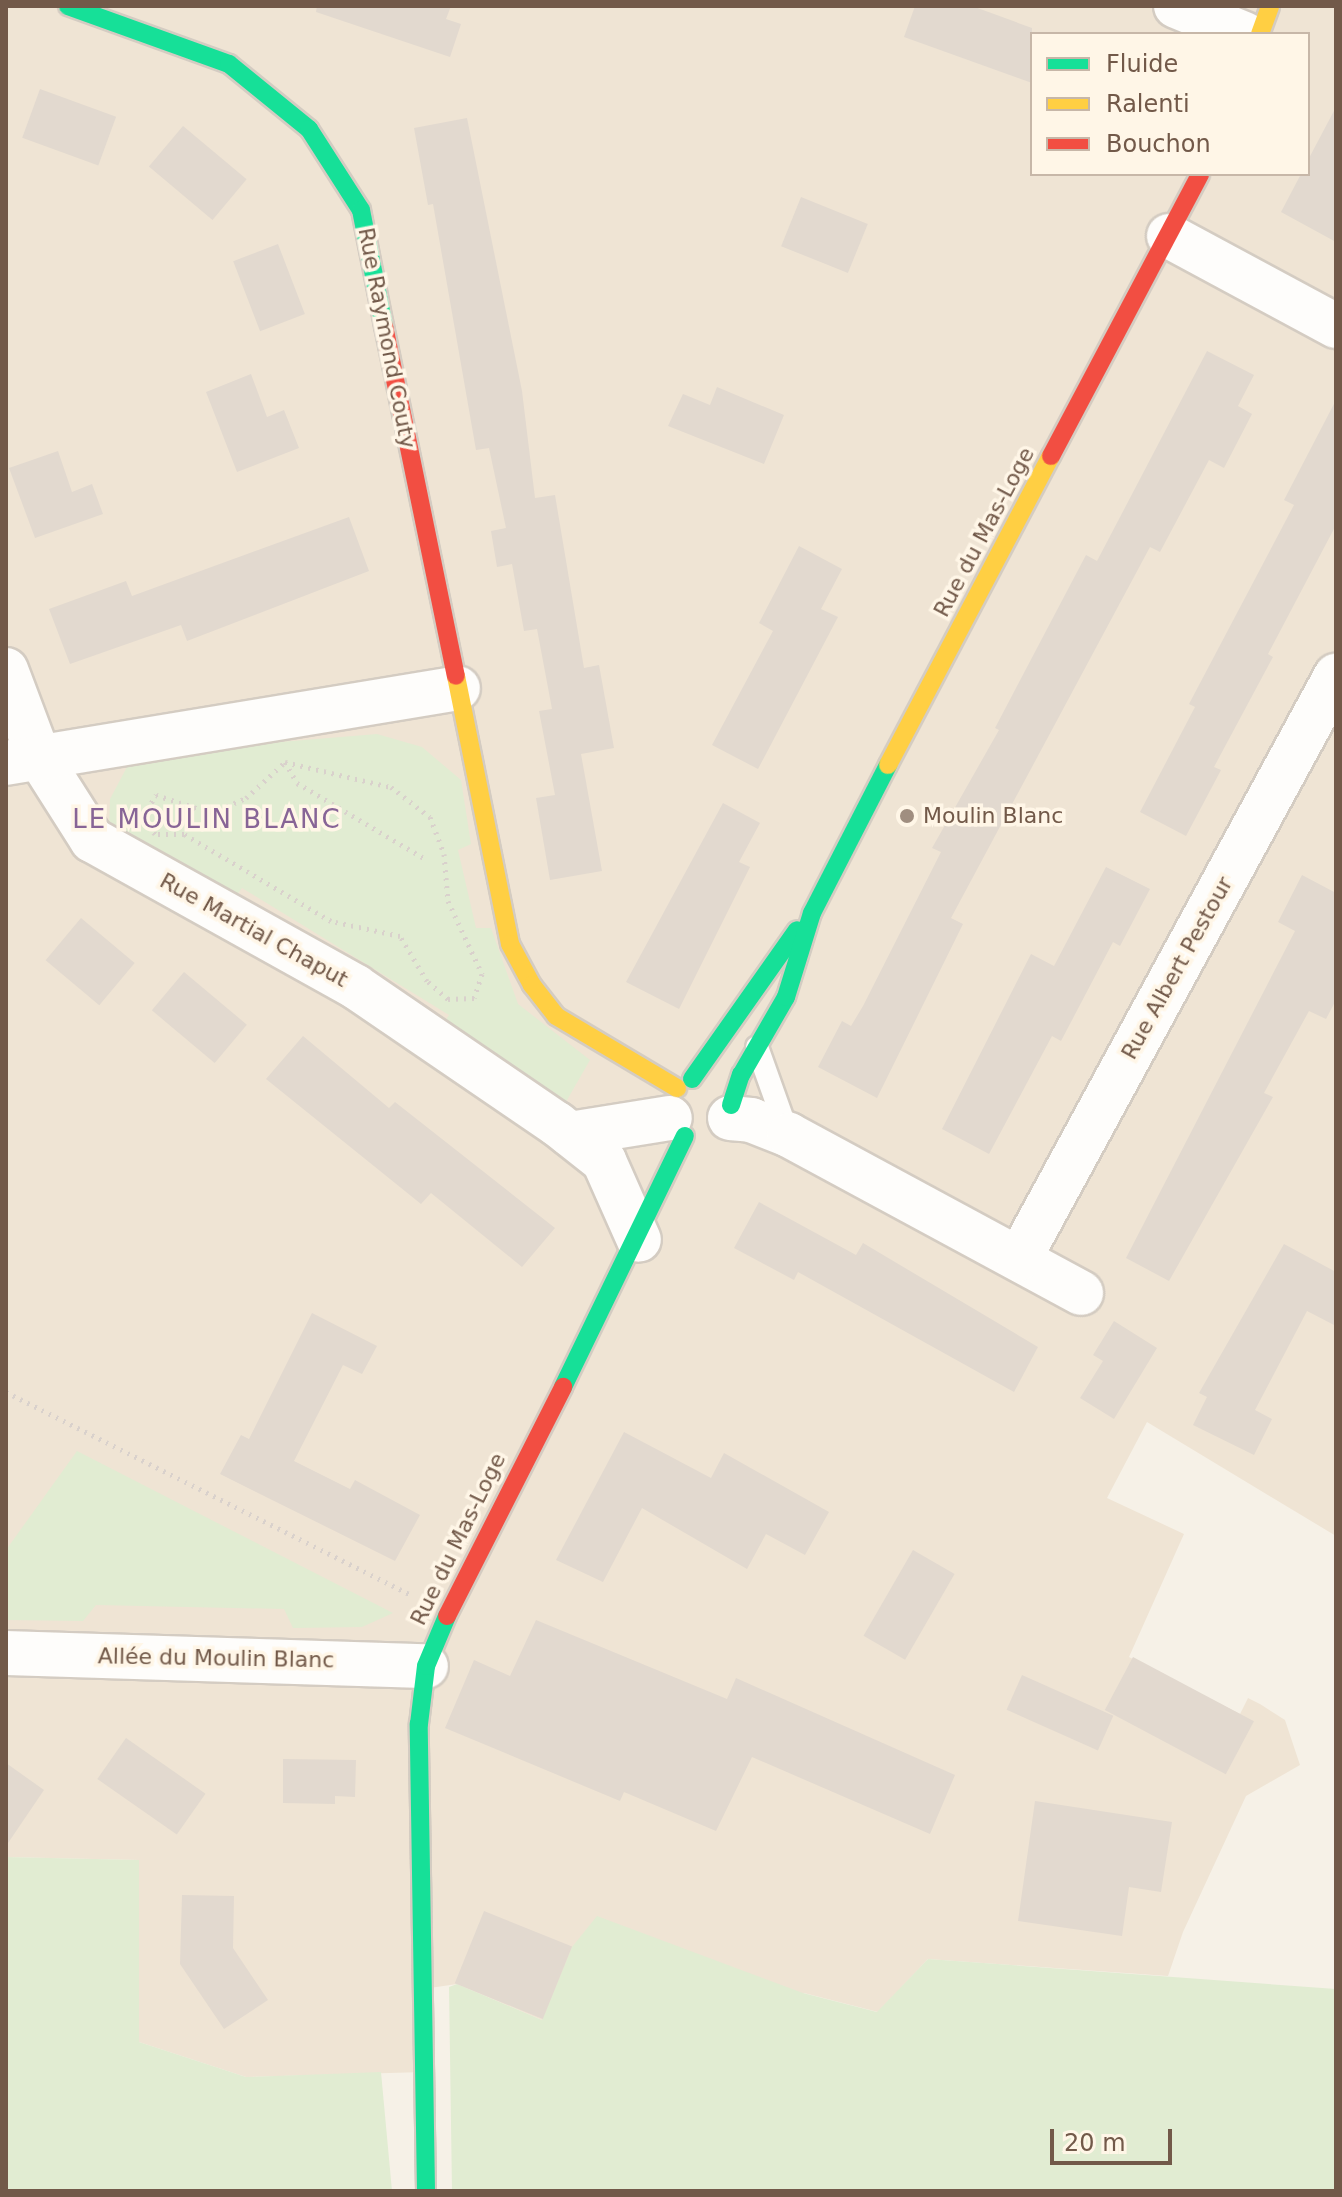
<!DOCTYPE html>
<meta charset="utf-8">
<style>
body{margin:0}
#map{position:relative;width:1342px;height:2197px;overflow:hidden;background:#f6f1e7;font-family:"DejaVu Sans",sans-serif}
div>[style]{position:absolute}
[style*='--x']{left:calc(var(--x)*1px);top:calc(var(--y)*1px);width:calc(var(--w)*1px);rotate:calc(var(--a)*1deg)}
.residential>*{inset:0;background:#efe4d4}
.green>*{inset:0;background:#e1ecd2}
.building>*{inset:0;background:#e2d9cf;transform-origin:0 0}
.path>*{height:5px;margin-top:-2.5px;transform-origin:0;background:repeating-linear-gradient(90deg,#d9d1cc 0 2px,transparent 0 8px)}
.roads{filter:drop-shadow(2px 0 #d4ccc2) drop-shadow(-2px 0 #d4ccc2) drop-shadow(0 2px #d4ccc2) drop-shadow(0 -2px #d4ccc2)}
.lane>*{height:22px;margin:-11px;padding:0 11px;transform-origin:11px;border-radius:11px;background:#fefdfb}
.street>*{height:44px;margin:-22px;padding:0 22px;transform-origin:22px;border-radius:22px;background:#fefdfb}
.fast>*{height:18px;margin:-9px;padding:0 9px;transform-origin:9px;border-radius:9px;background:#16e098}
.slow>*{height:18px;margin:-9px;padding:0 9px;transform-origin:9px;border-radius:9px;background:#ffcf43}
.jam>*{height:18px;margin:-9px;padding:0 9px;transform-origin:9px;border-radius:9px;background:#f24e42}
.dots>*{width:22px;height:22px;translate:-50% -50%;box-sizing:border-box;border:4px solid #fff6e7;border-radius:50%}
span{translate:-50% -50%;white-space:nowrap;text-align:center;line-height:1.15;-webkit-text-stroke:7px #fff6e7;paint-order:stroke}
.street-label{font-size:22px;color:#725949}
.poi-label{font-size:22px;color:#725949}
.left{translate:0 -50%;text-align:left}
.quarter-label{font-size:26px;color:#876496;letter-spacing:2px}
.frame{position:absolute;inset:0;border:8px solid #725949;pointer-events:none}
.legend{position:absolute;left:1030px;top:32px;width:280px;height:144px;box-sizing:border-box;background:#fff6e7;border:2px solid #c7b7a8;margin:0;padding:10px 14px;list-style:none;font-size:24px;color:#725949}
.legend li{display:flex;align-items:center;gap:16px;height:40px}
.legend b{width:40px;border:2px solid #c7b7a8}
.scale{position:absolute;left:1050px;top:2129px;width:122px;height:36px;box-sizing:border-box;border:4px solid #725949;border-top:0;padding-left:10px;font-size:24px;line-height:28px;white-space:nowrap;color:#725949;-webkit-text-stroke:6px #fff6e7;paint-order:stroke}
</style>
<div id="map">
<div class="residential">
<div style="clip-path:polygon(evenodd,6px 6px,1336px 6px,1336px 1536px,1147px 1422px,1107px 1498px,1184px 1534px,1129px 1657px,1240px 1714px,1248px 1698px,1260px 1704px,1285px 1720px,1300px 1765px,1246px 1796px,1183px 1932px,1168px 1976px,928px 1959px,878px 2012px,804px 1993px,542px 2020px,457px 1984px,423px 1989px,425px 2072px,246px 2077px,139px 2042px,139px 1860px,6px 1857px,6px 6px,1032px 34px,1308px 34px,1308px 174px,1032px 174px,1032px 34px)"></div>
</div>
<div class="green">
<div style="clip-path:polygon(377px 734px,422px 747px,461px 780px,471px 844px,458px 850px,476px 928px,491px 928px,518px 1004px,590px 1060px,563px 1107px,442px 1026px,449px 1015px,242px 888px,233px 900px,109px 827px,110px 799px,128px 765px,268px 743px)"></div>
<div style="clip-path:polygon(77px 1451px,393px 1613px,362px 1627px,293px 1628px,284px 1609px,96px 1605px,83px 1621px,6px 1620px,6px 1550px)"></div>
<div style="clip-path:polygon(6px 1857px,139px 1860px,139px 2042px,246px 2077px,381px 2072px,392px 2191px,6px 2191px)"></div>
<div style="clip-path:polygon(597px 1916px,803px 1993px,877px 2012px,928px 1959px,1336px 1989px,1336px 2191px,452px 2191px,449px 1987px,457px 1984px,542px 2020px,572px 1947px)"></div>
</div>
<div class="building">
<div style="clip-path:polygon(317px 6px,451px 6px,446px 19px,461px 24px,450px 57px,316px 12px)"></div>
<div style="clip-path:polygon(915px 6px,972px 6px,1032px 28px,1032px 83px,904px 37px)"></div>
<div style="left:40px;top:89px;width:81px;height:52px;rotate:20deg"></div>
<div style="clip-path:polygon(1336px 107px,1336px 242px,1281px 212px,1301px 174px,1308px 174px,1308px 160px)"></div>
<div style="clip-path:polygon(467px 118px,522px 391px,535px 498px,555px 495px,584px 668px,599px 665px,614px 748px,581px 754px,602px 871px,550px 880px,536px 798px,555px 795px,539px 711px,552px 709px,537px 629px,524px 631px,512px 564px,497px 567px,491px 531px,506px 528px,489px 448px,476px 450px,433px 204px,428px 205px,414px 128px)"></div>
<div style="left:183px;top:126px;width:83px;height:53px;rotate:40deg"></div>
<div style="left:801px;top:197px;width:72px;height:53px;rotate:22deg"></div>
<div style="left:278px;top:244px;width:75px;height:48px;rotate:69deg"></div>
<div style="clip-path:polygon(1207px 351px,1254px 375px,1238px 406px,1252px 414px,1224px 468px,1209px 460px,1160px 552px,1150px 547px,951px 918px,963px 924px,877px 1098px,818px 1067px,842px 1021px,851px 1026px,863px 1006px,941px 852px,932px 848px,999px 730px,995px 728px,1086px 555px,1097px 561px)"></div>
<div style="clip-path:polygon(251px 374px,267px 417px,284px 410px,299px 448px,237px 472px,206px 392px)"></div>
<div style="clip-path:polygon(717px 387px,784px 415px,764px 464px,668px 426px,683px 394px,710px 405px)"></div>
<div style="clip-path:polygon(1336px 400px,1336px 525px,1268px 654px,1273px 657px,1214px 767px,1221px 770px,1186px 836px,1140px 812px,1195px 707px,1189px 704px,1294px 505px,1284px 500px)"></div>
<div style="clip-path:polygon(58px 451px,72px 492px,92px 484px,103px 514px,35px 538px,9px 468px)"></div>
<div style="clip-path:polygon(349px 517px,369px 571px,187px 641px,181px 625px,70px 664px,49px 609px,126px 581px,132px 596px)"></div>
<div style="clip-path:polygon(799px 546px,842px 569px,821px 609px,838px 617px,758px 769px,712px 745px,773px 631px,759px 623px)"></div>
<div style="clip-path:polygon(723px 803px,760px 823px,739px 862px,750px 867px,679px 1009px,626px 982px)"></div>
<div style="clip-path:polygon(1106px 867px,1150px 889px,1120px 946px,1113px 942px,1061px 1041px,1052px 1036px,989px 1154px,942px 1129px,1031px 954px,1054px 966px)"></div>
<div style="clip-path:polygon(1302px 875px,1336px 893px,1336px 1000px,1326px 1019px,1309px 1011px,1264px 1093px,1273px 1097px,1169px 1281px,1126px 1258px,1295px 931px,1278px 922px)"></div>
<div style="left:81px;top:918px;width:70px;height:55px;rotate:40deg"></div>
<div style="left:184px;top:972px;width:82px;height:50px;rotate:40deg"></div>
<div style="clip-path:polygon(303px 1036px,389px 1108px,395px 1102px,555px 1228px,522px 1267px,431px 1193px,421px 1204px,266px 1079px)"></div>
<div style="clip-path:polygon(759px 1202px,856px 1255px,863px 1243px,1038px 1347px,1014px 1392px,798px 1272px,794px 1280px,734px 1248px)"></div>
<div style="clip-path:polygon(1284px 1244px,1336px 1272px,1336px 1326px,1307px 1311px,1255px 1410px,1272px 1419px,1254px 1455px,1193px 1425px,1207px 1397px,1199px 1393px)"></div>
<div style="clip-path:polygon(312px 1313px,377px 1346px,362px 1374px,343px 1365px,294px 1461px,350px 1489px,355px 1480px,420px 1515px,395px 1561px,220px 1474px,241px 1435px,249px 1439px)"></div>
<div style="clip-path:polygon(1114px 1321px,1157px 1348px,1114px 1419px,1080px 1398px,1103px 1361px,1093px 1355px)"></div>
<div style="clip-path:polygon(624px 1432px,711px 1478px,724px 1453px,829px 1512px,805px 1555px,766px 1534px,747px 1569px,642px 1508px,603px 1582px,556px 1560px)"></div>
<div style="left:913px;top:1550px;width:48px;height:99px;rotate:30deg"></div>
<div style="clip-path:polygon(536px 1620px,727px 1699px,736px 1678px,955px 1775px,930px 1834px,752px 1757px,716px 1831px,624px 1792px,620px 1801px,445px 1728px,474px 1660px,510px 1676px)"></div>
<div style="left:1133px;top:1657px;width:137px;height:60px;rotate:28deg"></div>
<div style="left:1022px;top:1675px;width:100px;height:38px;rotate:24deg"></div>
<div style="left:126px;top:1738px;width:97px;height:50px;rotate:35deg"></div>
<div style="clip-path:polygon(283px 1759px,356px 1760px,355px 1797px,335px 1796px,335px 1804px,283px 1803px)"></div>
<div style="clip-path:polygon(6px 1763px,44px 1790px,6px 1846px)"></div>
<div style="clip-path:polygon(1035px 1801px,1172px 1822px,1161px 1892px,1129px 1887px,1122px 1936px,1018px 1921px)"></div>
<div style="clip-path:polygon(182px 1895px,234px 1896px,233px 1948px,268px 2000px,224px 2029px,180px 1964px)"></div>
<div style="left:484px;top:1911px;width:95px;height:78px;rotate:22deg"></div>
</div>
<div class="path">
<div style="--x:285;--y:762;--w:109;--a:13.3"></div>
<div style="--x:391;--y:787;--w:49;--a:37.6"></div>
<div style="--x:430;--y:817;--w:40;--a:69"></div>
<div style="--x:444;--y:854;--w:47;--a:85.1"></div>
<div style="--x:448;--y:901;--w:81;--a:65"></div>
<div style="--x:482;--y:974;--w:25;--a:108"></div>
<div style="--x:474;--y:998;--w:26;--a:178"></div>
<div style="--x:448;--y:999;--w:28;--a:-139"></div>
<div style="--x:427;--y:981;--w:52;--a:-121"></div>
<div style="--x:400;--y:936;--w:71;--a:-167.7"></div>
<div style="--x:331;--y:921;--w:171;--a:-149.4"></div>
<div style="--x:184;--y:834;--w:29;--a:180"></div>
<div style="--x:155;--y:834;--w:22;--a:-124"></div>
<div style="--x:143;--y:816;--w:25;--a:-58"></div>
<div style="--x:156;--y:795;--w:59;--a:17.8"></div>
<div style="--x:212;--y:813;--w:37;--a:-24"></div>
<div style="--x:246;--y:798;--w:53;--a:-42.7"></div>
<div style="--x:285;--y:762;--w:24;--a:60"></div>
<div style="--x:297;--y:783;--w:147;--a:30.6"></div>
<div style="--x:6;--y:1392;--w:451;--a:26.6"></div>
</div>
<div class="roads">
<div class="lane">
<div style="--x:757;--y:1047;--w:92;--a:70.4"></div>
</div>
<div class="street">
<div style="--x:1176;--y:6;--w:74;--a:22.4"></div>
<div style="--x:1169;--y:236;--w:190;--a:28.3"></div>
<div style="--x:6;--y:670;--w:91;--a:69.4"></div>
<div style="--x:38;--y:755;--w:101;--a:57.6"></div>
<div style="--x:92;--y:840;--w:302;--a:29.1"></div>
<div style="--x:356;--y:987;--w:243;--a:34.3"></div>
<div style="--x:557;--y:1124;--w:60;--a:38.2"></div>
<div style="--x:604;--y:1161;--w:86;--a:66.1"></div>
<div style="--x:6;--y:763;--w:458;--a:-9.4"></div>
<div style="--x:730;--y:1118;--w:21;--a:5"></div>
<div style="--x:751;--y:1120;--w:41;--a:21.5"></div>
<div style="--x:789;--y:1135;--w:332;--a:28.4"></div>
<div style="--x:570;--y:1134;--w:101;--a:-9.1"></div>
<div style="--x:1019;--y:1259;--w:664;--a:-61.47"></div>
<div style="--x:6;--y:1653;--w:420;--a:1.8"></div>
</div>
<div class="fast">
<div style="--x:68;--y:6;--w:171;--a:19.8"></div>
<div style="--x:229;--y:64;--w:103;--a:39.1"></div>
<div style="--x:309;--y:129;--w:96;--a:57.3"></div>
<div style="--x:361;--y:210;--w:118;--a:78.8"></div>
<div style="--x:692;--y:1079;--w:182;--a:-54.8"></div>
<div style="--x:731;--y:1105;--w:32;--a:-72"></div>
<div style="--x:741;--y:1075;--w:90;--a:-60"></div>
<div style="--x:786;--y:997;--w:88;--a:-72.8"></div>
<div style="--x:812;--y:913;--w:166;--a:-62.8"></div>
<div style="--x:563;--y:1387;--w:279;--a:-64.1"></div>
<div style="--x:426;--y:2191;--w:467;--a:-90.9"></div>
<div style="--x:419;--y:1724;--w:58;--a:-83.1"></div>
<div style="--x:426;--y:1666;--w:54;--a:-67.2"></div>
</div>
<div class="slow">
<div style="--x:1260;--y:34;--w:30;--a:-70"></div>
<div style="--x:456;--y:676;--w:273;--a:78.6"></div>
<div style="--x:510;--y:944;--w:47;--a:61.8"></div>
<div style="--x:532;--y:985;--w:39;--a:52"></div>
<div style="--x:556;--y:1016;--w:141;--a:30.8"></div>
<div style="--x:888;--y:765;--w:349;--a:-62.2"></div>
</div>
<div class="jam">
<div style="--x:384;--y:326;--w:357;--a:78.4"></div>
<div style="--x:1051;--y:456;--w:319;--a:-62.1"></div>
<div style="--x:447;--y:1616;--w:257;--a:-63.1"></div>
</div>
</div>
<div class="dots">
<div style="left:907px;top:816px;background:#a08e80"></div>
</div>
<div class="street-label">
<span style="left:387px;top:338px;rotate:79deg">Rue Raymond Couty</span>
<span style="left:984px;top:532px;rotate:-62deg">Rue du Mas-Loge</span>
<span style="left:254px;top:930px;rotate:29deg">Rue Martial Chaput</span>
<span style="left:1177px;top:968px;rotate:-61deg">Rue Albert Pestour</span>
<span style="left:458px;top:1539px;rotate:-64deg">Rue du Mas-Loge</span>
<span style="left:216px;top:1658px;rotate:1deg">Allée du Moulin Blanc</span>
</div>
<div class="poi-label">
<span class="left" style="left:923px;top:816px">Moulin Blanc</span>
</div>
<div class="quarter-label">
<span style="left:207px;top:820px">LE MOULIN BLANC</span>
</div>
<div class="frame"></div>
<ul class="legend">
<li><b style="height:10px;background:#16e098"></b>Fluide</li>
<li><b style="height:10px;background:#ffcf43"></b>Ralenti</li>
<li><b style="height:10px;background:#f24e42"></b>Bouchon</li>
</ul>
<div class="scale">20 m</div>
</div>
